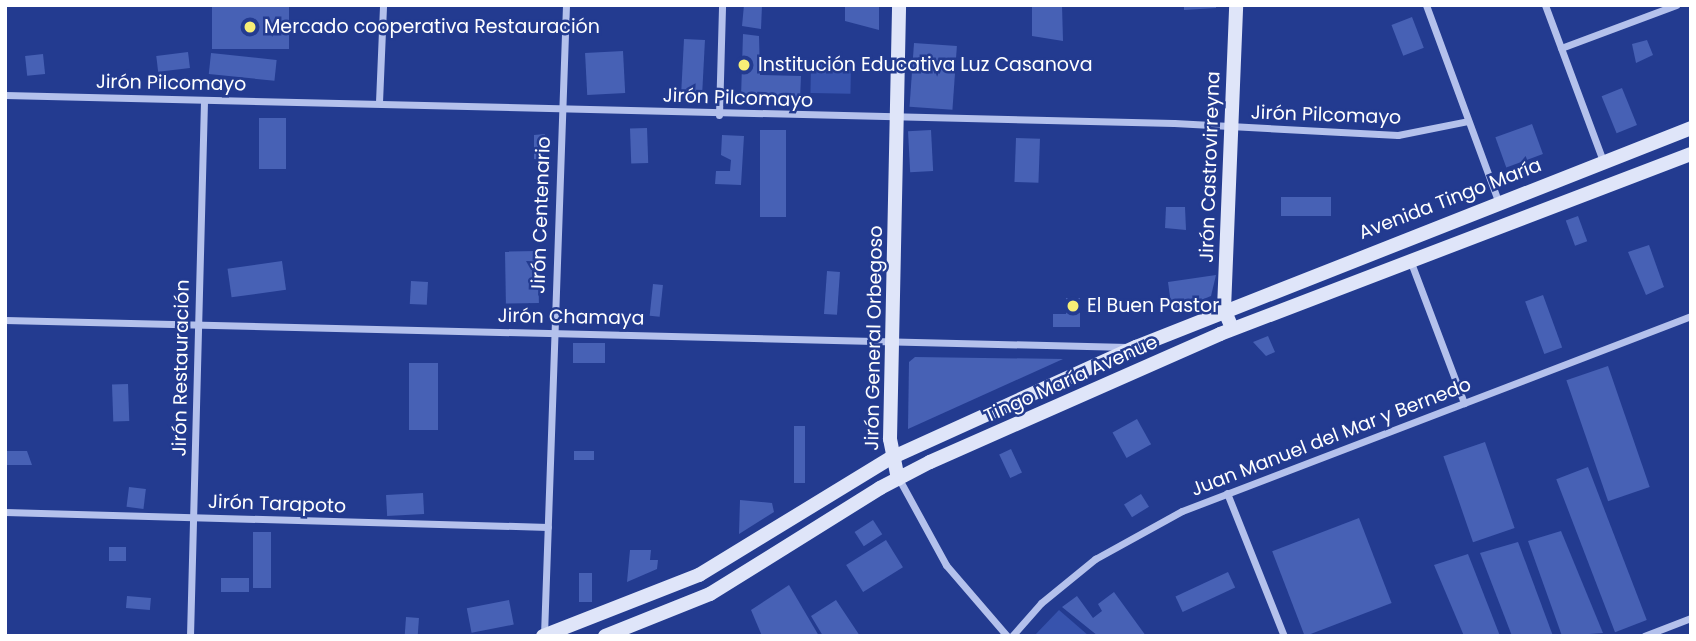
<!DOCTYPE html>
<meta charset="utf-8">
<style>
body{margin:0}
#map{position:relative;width:1696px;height:641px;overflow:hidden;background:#233b90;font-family:Poppins,sans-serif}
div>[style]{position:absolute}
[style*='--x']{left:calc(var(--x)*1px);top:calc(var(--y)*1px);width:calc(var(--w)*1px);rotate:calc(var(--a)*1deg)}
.green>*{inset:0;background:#3753ad;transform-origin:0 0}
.building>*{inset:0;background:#4761b5;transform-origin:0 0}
.street>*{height:7px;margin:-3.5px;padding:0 3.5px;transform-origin:3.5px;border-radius:3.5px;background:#b4c1ec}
.secondary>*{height:14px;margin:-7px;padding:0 7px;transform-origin:7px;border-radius:7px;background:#dfe5f9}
.dots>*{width:19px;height:19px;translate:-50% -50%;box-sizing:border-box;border:4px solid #233b90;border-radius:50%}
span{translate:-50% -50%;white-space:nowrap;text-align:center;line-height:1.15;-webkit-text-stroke:5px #233b90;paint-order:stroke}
.poi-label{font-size:19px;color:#fff}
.left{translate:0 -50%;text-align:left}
.street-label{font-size:19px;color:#fff}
.frame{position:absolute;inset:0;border:7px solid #fff;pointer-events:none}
</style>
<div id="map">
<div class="green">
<div style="left:811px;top:62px;width:40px;height:31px;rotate:1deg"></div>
<div style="clip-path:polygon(1059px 610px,1089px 636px,1034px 636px)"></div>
</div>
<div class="building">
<div style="left:212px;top:5px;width:77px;height:44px"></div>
<div style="clip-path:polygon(744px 5px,762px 5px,761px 29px,742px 26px)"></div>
<div style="clip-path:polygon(845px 5px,879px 5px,879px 30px,845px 21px)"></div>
<div style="clip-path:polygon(1032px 5px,1062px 5px,1063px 41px,1032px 36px)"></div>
<div style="clip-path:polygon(1184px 5px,1216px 5px,1216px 8px,1184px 10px)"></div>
<div style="left:1412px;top:17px;width:33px;height:22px;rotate:69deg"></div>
<div style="clip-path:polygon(743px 34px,759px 36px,760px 75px,801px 76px,800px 99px,741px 97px)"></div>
<div style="left:684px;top:39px;width:21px;height:58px;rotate:3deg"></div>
<div style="clip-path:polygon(1647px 40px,1653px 55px,1636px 63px,1632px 44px)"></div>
<div style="left:914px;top:43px;width:43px;height:64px;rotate:4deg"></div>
<div style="left:623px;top:51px;width:42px;height:38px;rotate:87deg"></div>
<div style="left:188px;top:52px;width:16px;height:32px;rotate:83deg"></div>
<div style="left:211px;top:53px;width:66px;height:21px;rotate:6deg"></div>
<div style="left:43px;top:54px;width:20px;height:18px;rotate:84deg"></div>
<div style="left:1622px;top:88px;width:40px;height:22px;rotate:68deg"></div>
<div style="left:259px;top:118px;width:27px;height:51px"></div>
<div style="left:1532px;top:124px;width:32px;height:39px;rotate:70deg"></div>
<div style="left:647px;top:128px;width:35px;height:17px;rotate:88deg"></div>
<div style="left:760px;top:130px;width:26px;height:87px"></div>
<div style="left:931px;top:130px;width:41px;height:23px;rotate:87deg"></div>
<div style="clip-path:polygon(545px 134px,544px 160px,534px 159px,534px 135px)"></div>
<div style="clip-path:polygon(722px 135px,744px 136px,741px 185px,715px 184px,716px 171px,730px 171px,731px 160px,721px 155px)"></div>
<div style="left:1016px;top:138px;width:24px;height:44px;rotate:2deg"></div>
<div style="left:1331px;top:197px;width:19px;height:50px;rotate:90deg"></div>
<div style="clip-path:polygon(1166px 207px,1185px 207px,1186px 230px,1165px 228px)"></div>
<div style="left:1578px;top:216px;width:27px;height:13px;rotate:70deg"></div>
<div style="clip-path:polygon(1649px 245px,1664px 287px,1646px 295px,1628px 252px)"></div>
<div style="left:538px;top:251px;width:52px;height:33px;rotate:89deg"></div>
<div style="left:282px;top:261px;width:29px;height:55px;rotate:82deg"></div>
<div style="left:827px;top:271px;width:13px;height:43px;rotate:4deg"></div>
<div style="clip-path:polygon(1216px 275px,1211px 296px,1172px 312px,1168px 282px)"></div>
<div style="left:411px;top:281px;width:17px;height:23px;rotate:3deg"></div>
<div style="left:653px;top:284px;width:10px;height:32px;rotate:6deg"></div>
<div style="left:1543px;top:295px;width:56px;height:19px;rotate:70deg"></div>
<div style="clip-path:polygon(1066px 298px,1080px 298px,1080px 327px,1053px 327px,1053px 314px,1066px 314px)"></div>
<div style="clip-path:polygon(1268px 336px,1275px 352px,1266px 356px,1253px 342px)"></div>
<div style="left:605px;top:343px;width:20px;height:32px;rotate:90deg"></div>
<div style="clip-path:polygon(915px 357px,1063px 359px,908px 429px,909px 362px)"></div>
<div style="left:409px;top:363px;width:29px;height:67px"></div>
<div style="left:1608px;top:366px;width:128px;height:44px;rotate:71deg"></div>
<div style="left:128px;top:384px;width:37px;height:16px;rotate:88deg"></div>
<div style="left:1137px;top:419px;width:29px;height:28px;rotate:61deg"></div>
<div style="left:794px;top:426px;width:11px;height:57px"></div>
<div style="left:1485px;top:442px;width:91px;height:44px;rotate:71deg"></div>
<div style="left:1011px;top:449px;width:26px;height:13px;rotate:65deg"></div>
<div style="clip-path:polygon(6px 451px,27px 451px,32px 465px,7px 465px)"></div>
<div style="left:594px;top:451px;width:9px;height:20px;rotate:90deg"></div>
<div style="left:1588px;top:467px;width:164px;height:34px;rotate:69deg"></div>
<div style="left:129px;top:487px;width:17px;height:20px;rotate:7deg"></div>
<div style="left:423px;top:493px;width:21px;height:37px;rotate:87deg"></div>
<div style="left:1141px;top:494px;width:15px;height:20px;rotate:58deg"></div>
<div style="clip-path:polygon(740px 500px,772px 503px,774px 512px,739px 534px)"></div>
<div style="left:1359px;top:518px;width:91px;height:93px;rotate:69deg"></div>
<div style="left:873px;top:520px;width:17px;height:22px;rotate:57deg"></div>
<div style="clip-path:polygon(1561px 531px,1603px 633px,1562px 636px,1528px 541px)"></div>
<div style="left:253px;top:532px;width:18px;height:56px"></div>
<div style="left:886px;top:540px;width:32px;height:47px;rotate:58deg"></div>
<div style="clip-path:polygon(1518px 542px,1553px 636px,1512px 636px,1480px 553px)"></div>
<div style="left:109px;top:547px;width:17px;height:14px"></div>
<div style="clip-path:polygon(630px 550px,651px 550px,650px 560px,658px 560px,657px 569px,627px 582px)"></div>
<div style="clip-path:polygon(1468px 554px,1500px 636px,1464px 636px,1434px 565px)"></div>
<div style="left:1228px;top:572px;width:17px;height:58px;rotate:65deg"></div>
<div style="left:579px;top:573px;width:13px;height:29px"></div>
<div style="left:249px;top:578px;width:14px;height:28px;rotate:90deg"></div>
<div style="clip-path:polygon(789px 585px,819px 636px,762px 636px,751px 610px)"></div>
<div style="clip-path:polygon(1114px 592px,1146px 636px,1098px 636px,1062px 607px,1077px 596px,1093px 618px,1102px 611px,1098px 604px)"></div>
<div style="left:127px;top:596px;width:24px;height:12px;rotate:5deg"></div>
<div style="left:509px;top:600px;width:25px;height:43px;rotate:79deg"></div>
<div style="clip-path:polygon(836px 600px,860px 636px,823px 636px,811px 616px)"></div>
<div style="left:406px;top:617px;width:13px;height:19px;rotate:4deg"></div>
</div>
<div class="street">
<div style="--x:1426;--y:5;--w:209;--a:69.8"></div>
<div style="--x:1545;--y:5;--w:166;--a:69.6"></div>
<div style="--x:1561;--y:48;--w:123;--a:-20.5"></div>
<div style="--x:5;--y:95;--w:1169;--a:1.37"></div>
<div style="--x:1174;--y:123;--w:224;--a:3.1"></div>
<div style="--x:1398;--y:135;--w:71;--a:-11.3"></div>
<div style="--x:379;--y:102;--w:97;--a:-87.6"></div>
<div style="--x:719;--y:115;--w:110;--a:-88.4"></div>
<div style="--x:1410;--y:260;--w:153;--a:69.3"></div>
<div style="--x:5;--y:320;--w:1123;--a:1.38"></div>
<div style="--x:899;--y:479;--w:98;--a:61.3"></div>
<div style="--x:946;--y:565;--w:94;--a:49.3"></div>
<div style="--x:1227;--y:493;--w:154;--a:68.3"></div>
<div style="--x:5;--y:512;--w:543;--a:1.58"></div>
<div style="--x:544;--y:635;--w:630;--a:-88"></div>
<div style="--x:190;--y:636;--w:536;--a:-88.5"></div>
<div style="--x:1012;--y:636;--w:44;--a:-48.7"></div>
<div style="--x:1041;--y:603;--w:70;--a:-39.2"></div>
<div style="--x:1095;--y:559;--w:99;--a:-28.9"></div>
<div style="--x:1182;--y:511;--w:545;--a:-20.96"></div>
<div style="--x:1644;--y:636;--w:50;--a:-21"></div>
</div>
<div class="secondary">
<div style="--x:1232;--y:328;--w:21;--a:-113"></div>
<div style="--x:1224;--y:309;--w:304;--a:-87.7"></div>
<div style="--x:898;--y:479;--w:41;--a:-101.3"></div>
<div style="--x:890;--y:439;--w:434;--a:-88.8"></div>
<div style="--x:543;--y:636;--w:168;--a:-21.4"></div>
<div style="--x:699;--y:575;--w:225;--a:-31.4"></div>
<div style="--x:891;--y:458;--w:269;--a:-24.4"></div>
<div style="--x:1136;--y:347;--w:597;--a:-21.53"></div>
<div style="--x:605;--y:636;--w:113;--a:-21.8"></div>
<div style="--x:710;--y:594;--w:200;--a:-31.9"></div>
<div style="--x:880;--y:488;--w:56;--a:-27.5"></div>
<div style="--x:930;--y:462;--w:317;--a:-23.8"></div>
<div style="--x:1220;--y:334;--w:504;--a:-20.92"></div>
</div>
<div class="dots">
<div style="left:250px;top:27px;background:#f7ee76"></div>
<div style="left:744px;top:65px;background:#f7ee76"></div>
<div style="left:1073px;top:306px;background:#f7ee76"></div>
</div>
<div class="poi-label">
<span class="left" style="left:264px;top:27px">Mercado cooperativa Restauración</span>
<span class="left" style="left:758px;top:65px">Institución Educativa Luz Casanova</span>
<span class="left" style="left:1087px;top:306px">El Buen Pastor</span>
</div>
<div class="street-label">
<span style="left:171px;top:83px;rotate:1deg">Jirón Pilcomayo</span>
<span style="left:738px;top:98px;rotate:2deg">Jirón Pilcomayo</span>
<span style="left:1326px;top:115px;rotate:2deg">Jirón Pilcomayo</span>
<span style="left:1210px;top:167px;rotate:-88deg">Jirón Castrovirreyna</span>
<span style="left:1450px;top:199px;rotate:-21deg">Avenida Tingo María</span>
<span style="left:541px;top:215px;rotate:-88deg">Jirón Centenario</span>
<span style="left:571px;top:317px;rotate:1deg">Jirón Chamaya</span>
<span style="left:874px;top:338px;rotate:-89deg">Jirón General Orbegoso</span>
<span style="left:181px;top:368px;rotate:-89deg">Jirón Restauración</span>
<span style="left:1071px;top:379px;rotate:-24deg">Tingo María Avenue</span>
<span style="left:1331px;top:437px;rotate:-21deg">Juan Manuel del Mar y Bernedo</span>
<span style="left:277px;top:504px;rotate:2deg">Jirón Tarapoto</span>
</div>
<div class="frame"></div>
</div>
